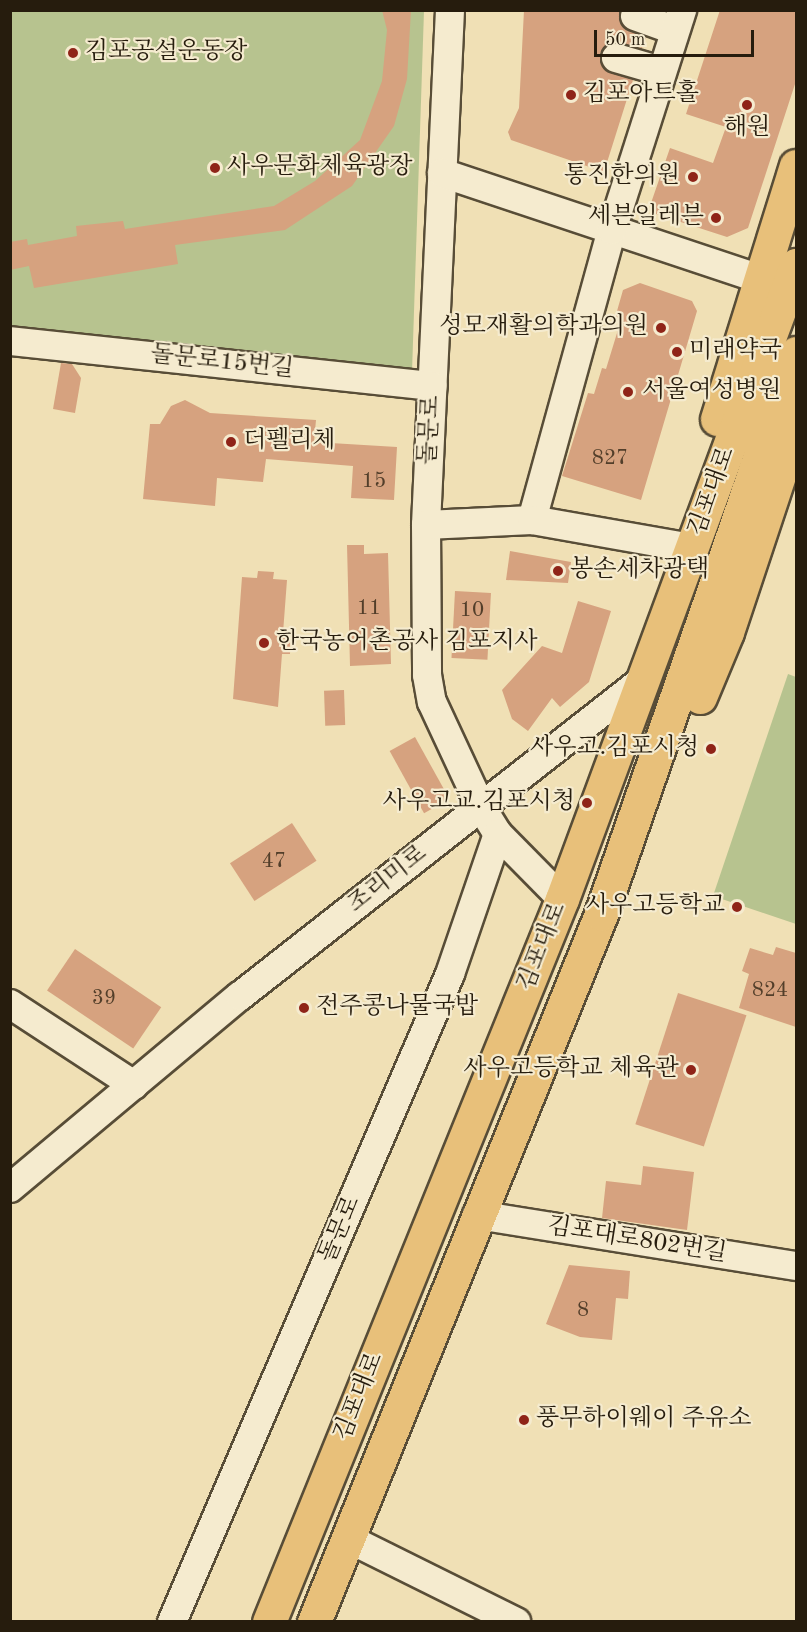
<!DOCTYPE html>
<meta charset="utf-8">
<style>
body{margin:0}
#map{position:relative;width:807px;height:1632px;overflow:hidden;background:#f0e0b5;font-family:"Old Standard TT","Noto Serif KR",serif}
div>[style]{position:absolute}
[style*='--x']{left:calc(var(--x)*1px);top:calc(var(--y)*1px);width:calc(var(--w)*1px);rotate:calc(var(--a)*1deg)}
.green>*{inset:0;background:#b7c38f}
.building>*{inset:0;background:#d6a27f;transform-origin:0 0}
.roads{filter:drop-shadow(2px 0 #584d37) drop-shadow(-2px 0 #584d37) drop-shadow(0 2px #584d37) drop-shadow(0 -2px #584d37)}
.minor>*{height:28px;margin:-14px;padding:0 14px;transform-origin:14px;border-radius:14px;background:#f5ebcf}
.major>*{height:33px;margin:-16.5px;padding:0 16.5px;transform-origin:16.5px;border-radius:16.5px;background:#e8c07a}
.dots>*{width:16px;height:16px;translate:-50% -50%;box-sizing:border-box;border:3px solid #f5ebcf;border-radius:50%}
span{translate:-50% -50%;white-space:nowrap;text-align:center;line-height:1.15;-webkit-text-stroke:4.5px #f5ebcf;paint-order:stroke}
.number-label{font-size:21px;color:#523e2a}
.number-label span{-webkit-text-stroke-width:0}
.poi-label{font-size:24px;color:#261c0d}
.left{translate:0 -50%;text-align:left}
.right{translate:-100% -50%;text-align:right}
.street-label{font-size:24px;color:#261c0d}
.frame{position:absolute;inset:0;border:12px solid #261c0d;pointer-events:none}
.scale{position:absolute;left:594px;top:30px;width:160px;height:27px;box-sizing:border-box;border:3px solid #261c0d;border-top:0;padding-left:8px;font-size:18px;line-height:21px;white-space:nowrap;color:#261c0d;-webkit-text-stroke:4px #f5ebcf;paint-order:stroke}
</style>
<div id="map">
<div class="green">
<div style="clip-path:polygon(11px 11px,424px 11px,412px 372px,11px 326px)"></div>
<div style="clip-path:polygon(788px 674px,796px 677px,796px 924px,713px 896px)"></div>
</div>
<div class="building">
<div style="clip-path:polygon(382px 10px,411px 10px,407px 79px,394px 126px,352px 186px,285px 230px,175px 245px,178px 264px,34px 288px,29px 266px,10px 270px,10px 242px,27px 239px,28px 245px,77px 236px,76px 226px,123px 221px,125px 229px,274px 206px,315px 181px,360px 140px,382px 81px,387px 30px)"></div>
<div style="clip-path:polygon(524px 10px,620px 10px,623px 27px,646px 38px,642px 48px,613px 42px,600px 53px,605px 70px,633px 80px,604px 172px,511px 140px,508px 132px,519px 108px)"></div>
<div style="clip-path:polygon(720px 10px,796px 10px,796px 81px,748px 228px,727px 237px,656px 214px,651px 203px,670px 148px,713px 163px,726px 127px,686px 114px)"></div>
<div style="clip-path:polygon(640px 283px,692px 301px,697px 311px,641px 500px,562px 476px,588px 393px,594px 394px,602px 368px,606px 369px,621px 320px,615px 318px,623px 290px)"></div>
<div style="clip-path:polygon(61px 363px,72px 364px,81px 378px,75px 413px,53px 409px)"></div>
<div style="clip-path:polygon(185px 400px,210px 413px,316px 420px,314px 442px,397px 447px,394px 500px,351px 498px,353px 466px,266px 459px,263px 482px,217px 478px,215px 506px,143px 499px,150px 424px,160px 424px,171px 406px)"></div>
<div style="clip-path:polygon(347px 545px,364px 545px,364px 554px,388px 553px,391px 664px,350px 666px)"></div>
<div style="clip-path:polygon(510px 551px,571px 562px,568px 583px,506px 580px)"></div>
<div style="clip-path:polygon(258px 571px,274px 572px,273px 579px,287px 580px,283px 633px,291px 633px,290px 654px,282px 654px,278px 707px,233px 699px,242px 577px,257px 578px)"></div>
<div style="left:455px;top:591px;width:36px;height:67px;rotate:3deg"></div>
<div style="clip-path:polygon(578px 601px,611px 611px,589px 682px,560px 707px,552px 698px,528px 731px,512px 719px,502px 690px,542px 646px,562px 653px)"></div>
<div style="left:344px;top:690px;width:35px;height:20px;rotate:88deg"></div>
<div style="left:415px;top:737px;width:71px;height:29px;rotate:61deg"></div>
<div style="left:292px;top:823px;width:45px;height:74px;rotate:57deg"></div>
<div style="clip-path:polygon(776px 947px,796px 953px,796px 1027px,739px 1008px,749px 974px,742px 971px,750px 948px,773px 955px)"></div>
<div style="left:75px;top:949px;width:104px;height:50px;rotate:34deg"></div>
<div style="left:678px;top:993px;width:72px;height:138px;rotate:18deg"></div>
<div style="clip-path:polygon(643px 1166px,694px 1172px,687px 1230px,602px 1218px,606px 1181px,641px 1185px)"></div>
<div style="clip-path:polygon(569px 1265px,630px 1271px,628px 1299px,616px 1298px,612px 1340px,580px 1337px,546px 1324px)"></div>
</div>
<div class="roads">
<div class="minor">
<div style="--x:450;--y:10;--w:516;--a:92.67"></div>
<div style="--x:426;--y:525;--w:150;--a:89.6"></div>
<div style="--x:427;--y:675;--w:27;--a:80"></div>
<div style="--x:432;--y:702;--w:116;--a:65"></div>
<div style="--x:481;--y:807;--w:32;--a:58"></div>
<div style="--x:498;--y:834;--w:91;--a:45.4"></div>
<div style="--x:635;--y:16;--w:32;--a:20"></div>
<div style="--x:616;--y:58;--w:36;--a:16"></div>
<div style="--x:442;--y:173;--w:335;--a:18.4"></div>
<div style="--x:10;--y:341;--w:425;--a:6.1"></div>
<div style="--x:532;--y:520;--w:301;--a:-74.6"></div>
<div style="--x:612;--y:230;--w:231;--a:-72.3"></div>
<div style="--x:426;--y:525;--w:106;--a:-2.7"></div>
<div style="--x:532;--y:520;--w:149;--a:10"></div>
<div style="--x:10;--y:1004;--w:148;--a:33.2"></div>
<div style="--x:10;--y:1188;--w:300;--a:-39.9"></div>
<div style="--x:240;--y:996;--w:514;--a:-38.12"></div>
<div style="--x:477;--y:1215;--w:323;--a:9.1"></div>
<div style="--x:347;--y:1538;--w:189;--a:26.4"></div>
<div style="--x:172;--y:1622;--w:705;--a:-66.78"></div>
<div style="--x:450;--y:974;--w:148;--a:-71.1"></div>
</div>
<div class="major">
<div style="--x:717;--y:419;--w:265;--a:-72.7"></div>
<div style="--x:700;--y:697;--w:70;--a:-67.4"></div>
<div style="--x:727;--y:632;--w:218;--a:-71.6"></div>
<div style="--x:269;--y:1622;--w:780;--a:-67.94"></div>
<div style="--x:562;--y:899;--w:676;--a:-69.74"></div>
<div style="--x:314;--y:1622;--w:764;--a:-67.93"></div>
<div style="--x:601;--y:914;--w:594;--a:-70.83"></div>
</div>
</div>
<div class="dots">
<div style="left:73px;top:53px;background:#8f2418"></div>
<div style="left:571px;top:95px;background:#8f2418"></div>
<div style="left:747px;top:105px;background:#8f2418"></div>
<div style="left:215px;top:168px;background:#8f2418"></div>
<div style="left:693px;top:177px;background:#8f2418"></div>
<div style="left:716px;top:218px;background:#8f2418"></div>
<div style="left:661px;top:328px;background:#8f2418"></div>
<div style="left:677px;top:352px;background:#8f2418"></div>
<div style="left:628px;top:392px;background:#8f2418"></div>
<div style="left:231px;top:442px;background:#8f2418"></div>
<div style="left:558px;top:571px;background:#8f2418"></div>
<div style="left:264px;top:643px;background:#8f2418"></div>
<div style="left:711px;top:749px;background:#8f2418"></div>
<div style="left:587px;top:803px;background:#8f2418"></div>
<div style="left:737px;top:907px;background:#8f2418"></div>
<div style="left:304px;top:1008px;background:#8f2418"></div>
<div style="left:691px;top:1070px;background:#8f2418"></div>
<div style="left:524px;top:1420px;background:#8f2418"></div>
</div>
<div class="number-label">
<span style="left:610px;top:459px">827</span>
<span style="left:374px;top:482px">15</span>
<span style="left:369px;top:609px">11</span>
<span style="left:472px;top:611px">10</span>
<span style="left:274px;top:862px">47</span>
<span style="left:770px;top:991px">824</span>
<span style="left:104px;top:999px">39</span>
<span style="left:583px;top:1311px">8</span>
</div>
<div class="poi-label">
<span class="left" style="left:85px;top:53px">김포공설운동장</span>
<span class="left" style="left:583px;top:95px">김포아트홀</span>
<span style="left:747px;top:129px">해원</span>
<span class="left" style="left:227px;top:168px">사우문화체육광장</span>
<span class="right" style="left:680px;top:177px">통진한의원</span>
<span class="right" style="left:704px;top:218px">세븐일레븐</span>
<span class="right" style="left:648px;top:328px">성모재활의학과의원</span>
<span class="left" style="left:689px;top:352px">미래약국</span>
<span class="left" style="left:642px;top:392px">서울여성병원</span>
<span class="left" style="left:243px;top:442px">더펠리체</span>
<span class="left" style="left:570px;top:571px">봉손세차광택</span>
<span class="left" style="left:276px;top:643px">한국농어촌공사 김포지사</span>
<span class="right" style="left:699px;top:749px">사우고.김포시청</span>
<span class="right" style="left:575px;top:803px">사우고교.김포시청</span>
<span class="right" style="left:725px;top:907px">사우고등학교</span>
<span class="left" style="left:316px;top:1008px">전주콩나물국밥</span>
<span class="right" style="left:679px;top:1070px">사우고등학교 체육관</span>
<span class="left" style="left:536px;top:1420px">풍무하이웨이 주유소</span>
</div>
<div class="street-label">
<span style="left:222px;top:363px;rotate:6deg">돌문로15번길</span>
<span style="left:431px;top:430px;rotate:-87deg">돌문로</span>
<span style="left:713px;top:492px;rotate:-70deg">김포대로</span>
<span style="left:388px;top:880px;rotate:-38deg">조리미로</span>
<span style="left:543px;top:947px;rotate:-68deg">김포대로</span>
<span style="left:341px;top:1230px;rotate:-67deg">돌문로</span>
<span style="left:637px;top:1241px;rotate:9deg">김포대로802번길</span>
<span style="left:360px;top:1397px;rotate:-68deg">김포대로</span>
</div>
<div class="frame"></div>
<div class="scale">50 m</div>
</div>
